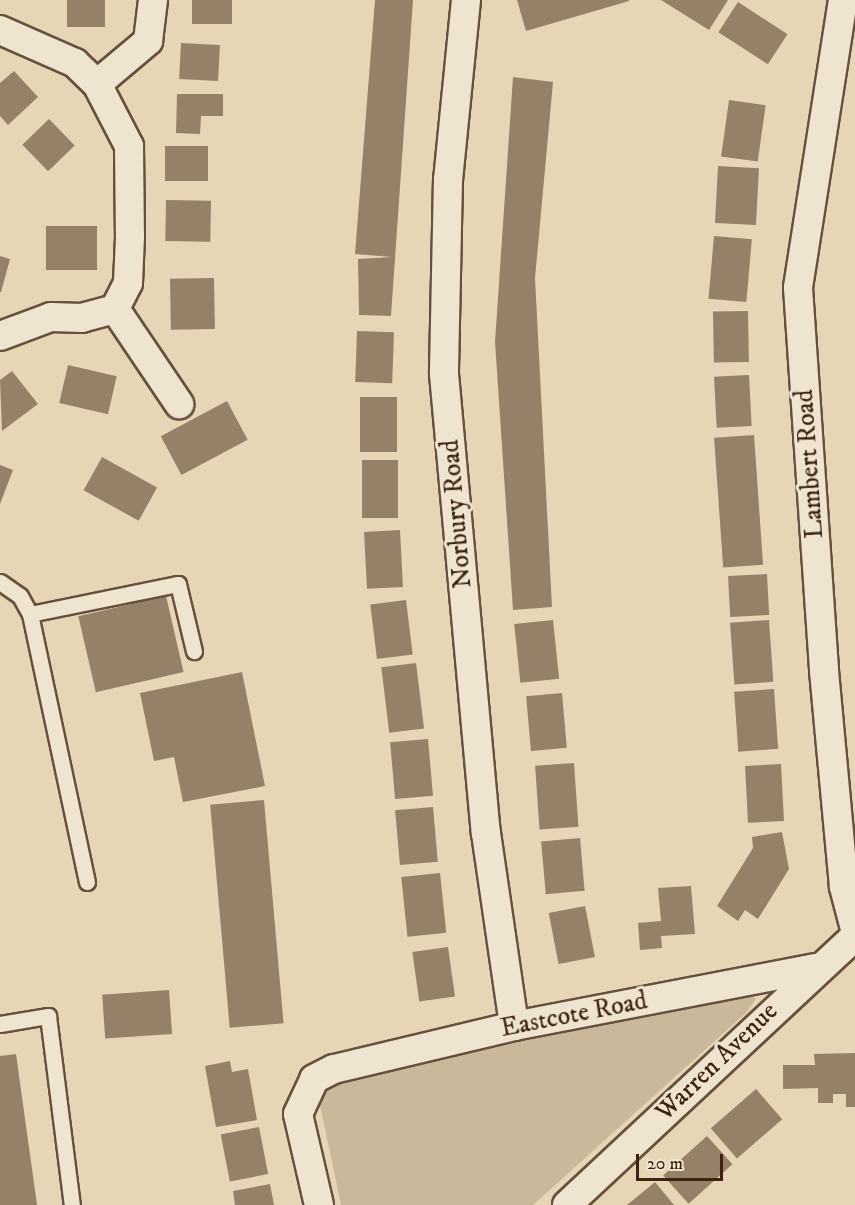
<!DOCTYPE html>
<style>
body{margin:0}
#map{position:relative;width:855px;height:1205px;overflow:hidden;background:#e7d6b6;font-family:"IM FELL DW Pica",serif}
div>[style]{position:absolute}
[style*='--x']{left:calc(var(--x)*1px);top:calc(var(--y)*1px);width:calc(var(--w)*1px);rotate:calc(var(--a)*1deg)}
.green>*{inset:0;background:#cab89a}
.building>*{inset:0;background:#958068;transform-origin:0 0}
.roads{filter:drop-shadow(2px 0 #67503c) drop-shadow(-2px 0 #67503c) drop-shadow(0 2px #67503c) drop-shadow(0 -2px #67503c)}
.service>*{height:15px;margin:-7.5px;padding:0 7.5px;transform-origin:7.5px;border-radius:7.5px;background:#efe4d0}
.minor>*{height:28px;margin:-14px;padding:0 14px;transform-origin:14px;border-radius:14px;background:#efe4d0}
span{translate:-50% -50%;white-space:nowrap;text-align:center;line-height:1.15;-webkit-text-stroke:6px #efe4d0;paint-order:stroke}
.street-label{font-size:26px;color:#3c2313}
.scale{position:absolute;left:636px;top:1154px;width:87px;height:27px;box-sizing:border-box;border:3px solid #3c2313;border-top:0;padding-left:8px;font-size:18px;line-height:21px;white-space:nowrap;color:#3c2313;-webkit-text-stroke:4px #efe4d0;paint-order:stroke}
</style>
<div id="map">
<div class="green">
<div style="clip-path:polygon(747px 992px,756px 999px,747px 1012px,533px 1205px,341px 1205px,320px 1105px,326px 1090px,342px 1081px)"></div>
</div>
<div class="building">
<div style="left:67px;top:0;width:38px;height:27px"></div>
<div style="left:192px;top:0;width:40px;height:24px"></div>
<div style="clip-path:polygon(375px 0,413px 0,391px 316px,359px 315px,358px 259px,392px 257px,355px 254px)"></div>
<div style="clip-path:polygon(517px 0,629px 0,629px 1px,526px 31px)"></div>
<div style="clip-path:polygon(661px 0,728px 0,709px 30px)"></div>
<div style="left:738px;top:2px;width:59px;height:36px;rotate:33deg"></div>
<div style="left:181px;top:43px;width:39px;height:36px;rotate:3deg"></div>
<div style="clip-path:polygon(14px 71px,38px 97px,8px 125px,0 116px,0 83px)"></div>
<div style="clip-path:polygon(513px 77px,553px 82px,535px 278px,552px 607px,513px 610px,495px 342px)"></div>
<div style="clip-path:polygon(177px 94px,223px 94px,223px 116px,201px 116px,200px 134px,176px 133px)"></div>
<div style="left:729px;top:100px;width:37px;height:57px;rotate:8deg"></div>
<div style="left:49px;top:119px;width:37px;height:37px;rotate:46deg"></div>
<div style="left:208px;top:146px;width:35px;height:43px;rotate:90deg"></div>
<div style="left:718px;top:166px;width:41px;height:57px;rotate:3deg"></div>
<div style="left:166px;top:200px;width:45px;height:41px;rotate:1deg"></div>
<div style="left:97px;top:226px;width:44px;height:51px;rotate:90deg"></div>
<div style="left:714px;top:236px;width:38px;height:63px;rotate:5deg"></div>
<div style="clip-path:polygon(0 256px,10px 259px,1px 292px,0 292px)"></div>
<div style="left:214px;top:278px;width:51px;height:44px;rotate:89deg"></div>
<div style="left:748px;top:311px;width:51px;height:35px;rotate:89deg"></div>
<div style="left:357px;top:331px;width:37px;height:51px;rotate:2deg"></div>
<div style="left:68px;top:365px;width:50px;height:39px;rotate:13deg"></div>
<div style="clip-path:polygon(12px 371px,38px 404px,2px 431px,0 380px)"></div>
<div style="left:749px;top:375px;width:51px;height:35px;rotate:87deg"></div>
<div style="left:360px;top:397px;width:37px;height:55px"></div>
<div style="left:227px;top:401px;width:44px;height:75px;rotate:62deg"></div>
<div style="left:754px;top:435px;width:130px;height:40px;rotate:86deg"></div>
<div style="left:102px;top:457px;width:63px;height:38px;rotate:29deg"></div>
<div style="left:398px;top:460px;width:58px;height:36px;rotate:90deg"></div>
<div style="clip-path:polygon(0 465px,13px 470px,0 504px)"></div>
<div style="left:400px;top:530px;width:57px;height:36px;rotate:87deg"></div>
<div style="left:767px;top:574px;width:41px;height:39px;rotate:87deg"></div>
<div style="left:166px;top:596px;width:78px;height:90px;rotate:77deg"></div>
<div style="left:406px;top:600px;width:55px;height:36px;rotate:83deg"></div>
<div style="left:553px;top:620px;width:59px;height:39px;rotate:84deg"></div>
<div style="left:769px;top:620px;width:62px;height:39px;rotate:86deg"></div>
<div style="left:416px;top:663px;width:66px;height:35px;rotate:83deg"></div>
<div style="clip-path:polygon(242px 672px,265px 786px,183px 802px,174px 757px,154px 761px,140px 693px)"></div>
<div style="left:774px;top:689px;width:60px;height:40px;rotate:86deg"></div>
<div style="left:562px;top:693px;width:55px;height:36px;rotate:85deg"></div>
<div style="left:428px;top:739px;width:57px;height:38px;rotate:85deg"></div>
<div style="left:574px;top:763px;width:64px;height:39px;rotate:86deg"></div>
<div style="left:781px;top:764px;width:57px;height:36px;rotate:87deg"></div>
<div style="left:264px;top:800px;width:224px;height:54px;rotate:85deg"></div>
<div style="left:433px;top:807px;width:55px;height:38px;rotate:85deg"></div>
<div style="clip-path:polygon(782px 832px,789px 869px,758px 919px,745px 910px,738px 921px,717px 906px,753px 848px,752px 837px)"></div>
<div style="left:580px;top:838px;width:53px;height:39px;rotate:85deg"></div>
<div style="left:440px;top:873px;width:60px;height:39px;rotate:84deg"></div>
<div style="clip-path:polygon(691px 886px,695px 934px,661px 936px,662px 948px,640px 950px,638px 923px,661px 921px,658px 888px)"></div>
<div style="left:585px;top:906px;width:52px;height:37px;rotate:79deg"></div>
<div style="left:448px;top:947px;width:50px;height:36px;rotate:82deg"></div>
<div style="left:169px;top:990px;width:44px;height:67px;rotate:86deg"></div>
<div style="clip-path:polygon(855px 1053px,855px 1107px,846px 1107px,846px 1094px,833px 1094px,833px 1103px,818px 1103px,818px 1088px,783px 1089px,783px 1065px,815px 1065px,814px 1054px)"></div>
<div style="clip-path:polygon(16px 1054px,37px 1205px,0 1205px,0 1056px)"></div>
<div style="clip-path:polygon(230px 1061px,232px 1072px,248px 1069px,257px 1120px,216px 1127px,205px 1066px)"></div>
<div style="left:756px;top:1089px;width:40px;height:60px;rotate:49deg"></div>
<div style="left:259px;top:1127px;width:48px;height:39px;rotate:79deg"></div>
<div style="left:707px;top:1136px;width:38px;height:59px;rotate:48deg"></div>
<div style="clip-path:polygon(655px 1182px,674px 1205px,627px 1205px)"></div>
<div style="clip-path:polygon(270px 1184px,274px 1205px,235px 1205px,233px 1191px)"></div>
</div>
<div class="roads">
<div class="service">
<div style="--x:0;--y:582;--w:24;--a:35"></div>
<div style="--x:20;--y:596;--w:21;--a:61"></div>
<div style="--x:30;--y:614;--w:274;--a:78"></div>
<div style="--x:30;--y:614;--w:151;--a:-11.5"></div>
<div style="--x:178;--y:584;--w:69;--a:76.6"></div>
<div style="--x:0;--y:1024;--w:49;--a:-9.5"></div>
<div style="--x:48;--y:1016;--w:191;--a:82.8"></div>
</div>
<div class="minor">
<div style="--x:466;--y:0;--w:180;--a:95.7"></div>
<div style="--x:448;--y:179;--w:195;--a:91.2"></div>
<div style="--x:444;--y:374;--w:461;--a:84.8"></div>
<div style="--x:486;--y:833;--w:195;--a:81.7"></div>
<div style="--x:843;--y:0;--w:291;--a:98.9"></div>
<div style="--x:798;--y:288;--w:384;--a:86.1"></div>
<div style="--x:824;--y:671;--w:217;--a:84.7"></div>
<div style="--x:844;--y:887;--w:43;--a:75.3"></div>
<div style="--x:0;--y:30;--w:82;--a:23.7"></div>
<div style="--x:75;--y:63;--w:30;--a:44"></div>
<div style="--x:97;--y:84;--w:70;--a:62.7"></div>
<div style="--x:129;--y:146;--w:91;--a:89.4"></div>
<div style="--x:130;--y:237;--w:46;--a:92.5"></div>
<div style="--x:128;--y:283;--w:29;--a:117"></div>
<div style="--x:115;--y:309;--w:34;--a:165"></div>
<div style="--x:82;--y:318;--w:31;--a:-178"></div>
<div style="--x:51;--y:317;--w:54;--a:159.6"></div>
<div style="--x:97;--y:84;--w:67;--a:-40.1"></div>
<div style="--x:148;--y:41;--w:41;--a:-83"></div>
<div style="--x:115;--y:309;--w:115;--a:56"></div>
<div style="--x:319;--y:1205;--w:93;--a:-103"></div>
<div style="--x:298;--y:1114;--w:38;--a:-65"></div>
<div style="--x:314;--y:1079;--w:22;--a:-27"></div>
<div style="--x:334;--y:1069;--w:185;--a:-13.4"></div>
<div style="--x:514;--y:1026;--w:307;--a:-10.9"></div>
<div style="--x:567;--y:1205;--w:394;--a:-43"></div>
</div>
</div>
<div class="street-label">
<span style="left:810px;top:464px;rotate:-94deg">Lambert Road</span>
<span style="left:457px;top:514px;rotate:-95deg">Norbury Road</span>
<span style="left:574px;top:1015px;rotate:-11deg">Eastcote Road</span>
<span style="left:717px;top:1062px;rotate:-44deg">Warren Avenue</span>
</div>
<div class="scale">20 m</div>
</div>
